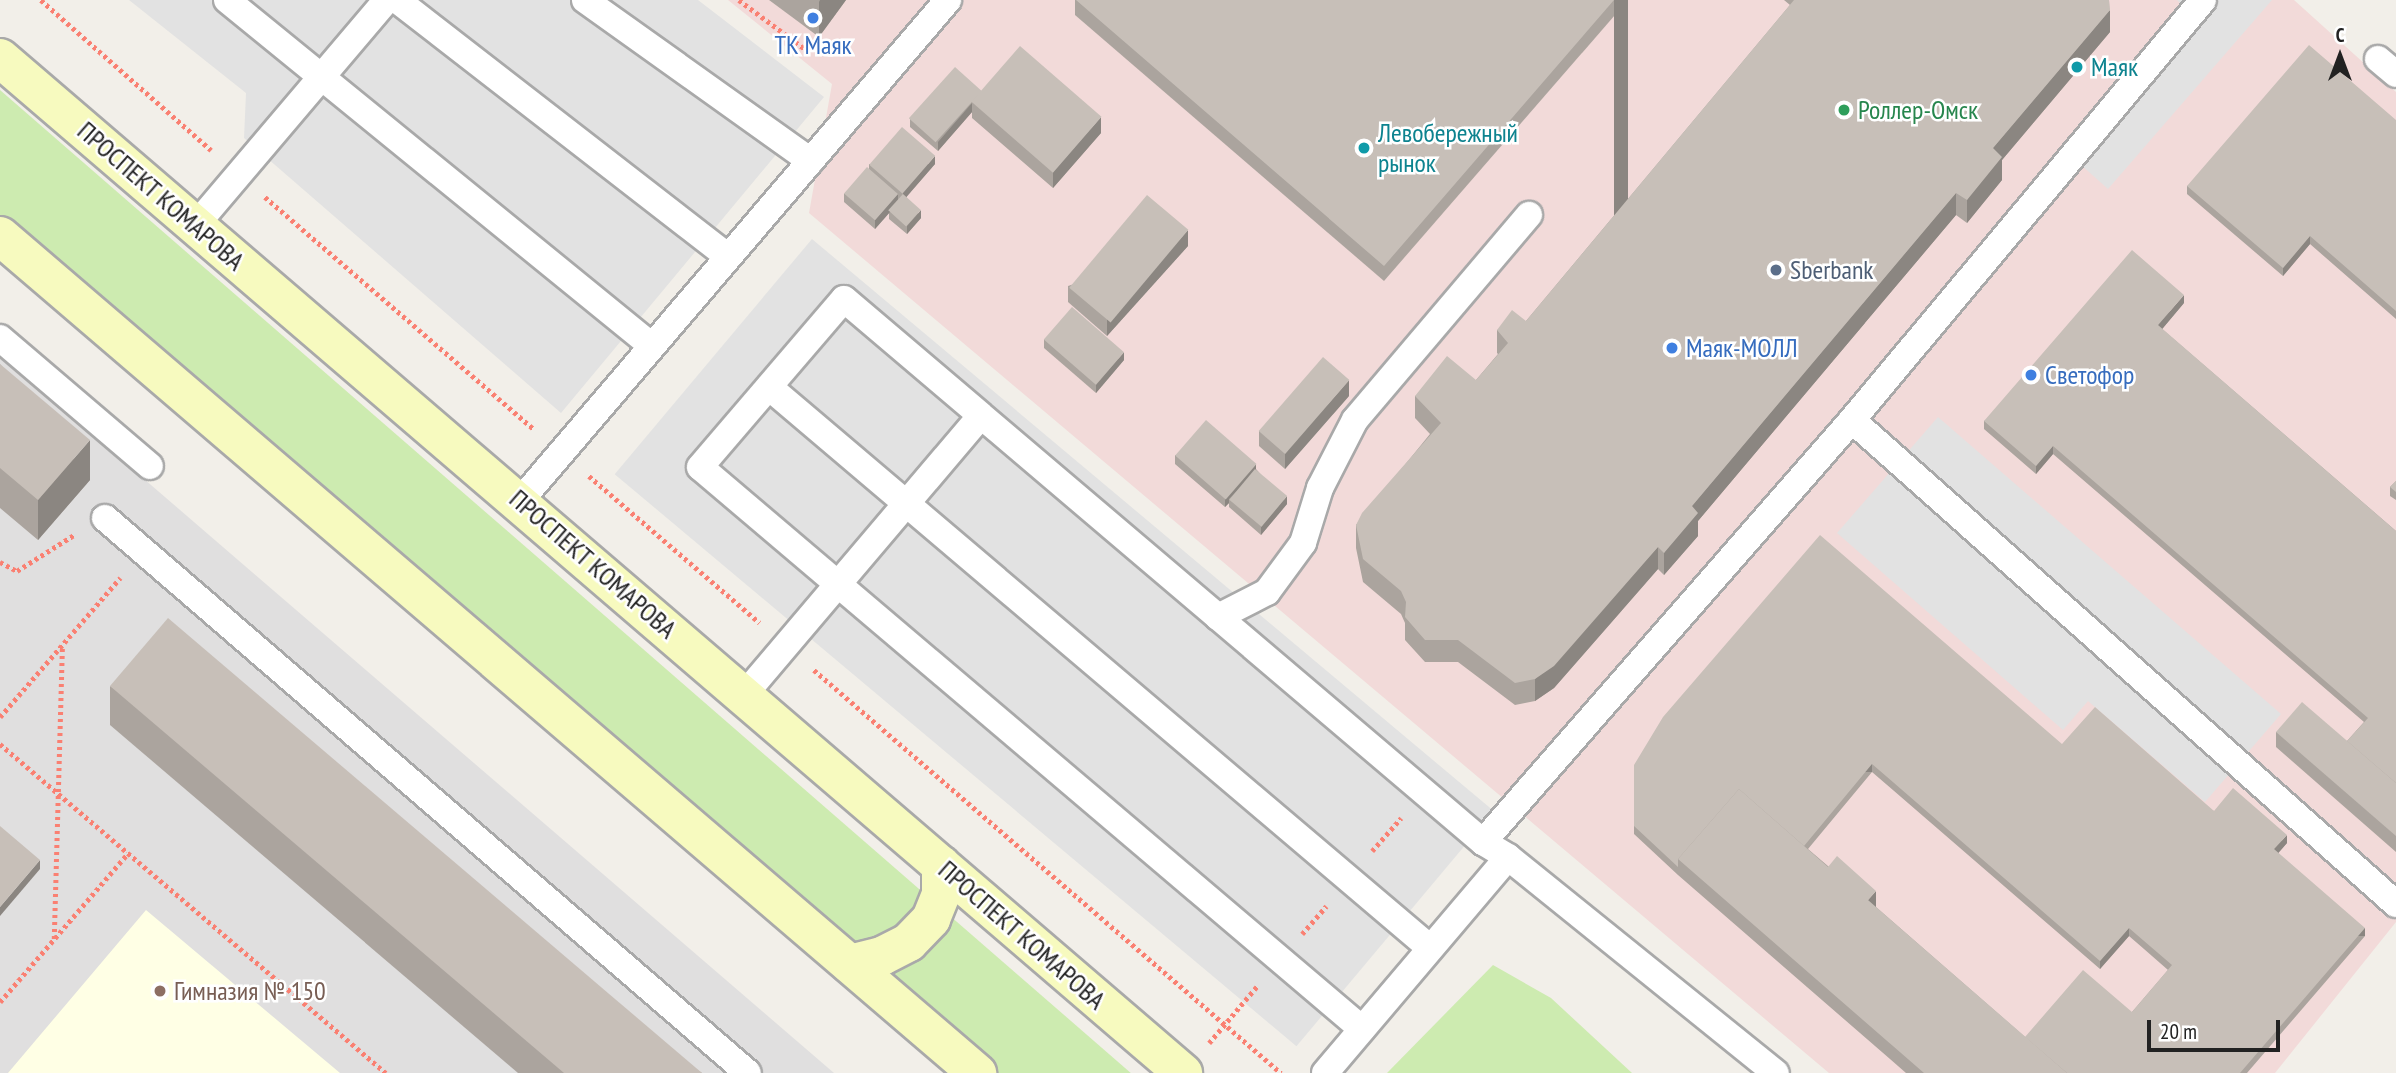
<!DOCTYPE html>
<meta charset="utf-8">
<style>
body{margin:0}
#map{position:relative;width:2396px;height:1073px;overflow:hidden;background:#f2efe9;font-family:"PT Sans Narrow",sans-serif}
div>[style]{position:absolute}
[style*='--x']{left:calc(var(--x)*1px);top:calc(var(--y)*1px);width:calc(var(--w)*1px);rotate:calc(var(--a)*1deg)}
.residential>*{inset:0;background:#e0dfdf}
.commercial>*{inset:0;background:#f2dad9}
.education>*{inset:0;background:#ffffe5}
.grass>*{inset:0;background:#cdebb0;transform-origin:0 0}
.parking>*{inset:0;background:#e2e2e2;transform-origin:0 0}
.path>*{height:4.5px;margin-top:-2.25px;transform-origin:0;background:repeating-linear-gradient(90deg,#fa8072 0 3.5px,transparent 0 7px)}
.roads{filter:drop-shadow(2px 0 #a9a9a9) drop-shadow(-2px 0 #a9a9a9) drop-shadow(0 2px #a9a9a9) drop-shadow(0 -2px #a9a9a9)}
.lane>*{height:26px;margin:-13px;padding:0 13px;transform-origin:13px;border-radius:13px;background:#fff}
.secondary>*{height:38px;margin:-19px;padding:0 19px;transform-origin:19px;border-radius:19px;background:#f7fabf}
.wall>*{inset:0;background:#aba49e}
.shaded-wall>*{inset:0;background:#8b8681;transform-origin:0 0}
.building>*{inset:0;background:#c7bfb8;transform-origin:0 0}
.dots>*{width:19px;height:19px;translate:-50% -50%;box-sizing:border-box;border:4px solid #fff;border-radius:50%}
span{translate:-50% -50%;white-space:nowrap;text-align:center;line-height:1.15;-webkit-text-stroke:5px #fff;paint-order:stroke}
.shop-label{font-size:26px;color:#366cbe}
.left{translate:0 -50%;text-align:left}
.culture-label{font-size:26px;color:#0d838f}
.leisure-label{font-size:26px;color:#27864d}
.street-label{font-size:26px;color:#222}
.service-label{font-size:26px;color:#4e5e75}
.education-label{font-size:26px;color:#785e54}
.north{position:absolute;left:2305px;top:21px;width:70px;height:70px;-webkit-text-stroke:5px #fff;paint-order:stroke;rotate:0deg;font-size:19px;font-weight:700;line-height:28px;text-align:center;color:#222}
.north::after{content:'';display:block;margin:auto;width:24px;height:32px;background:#222;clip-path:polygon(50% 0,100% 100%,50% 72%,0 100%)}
.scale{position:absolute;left:2147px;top:1020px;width:133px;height:32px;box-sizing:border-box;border:4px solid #222;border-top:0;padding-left:9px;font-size:21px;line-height:24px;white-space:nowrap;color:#222;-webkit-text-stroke:5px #fff;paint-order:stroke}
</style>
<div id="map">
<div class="residential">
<div style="clip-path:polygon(0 355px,834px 1073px,0 1073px)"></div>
</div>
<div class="commercial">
<div style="clip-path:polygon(728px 0,2294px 0,2396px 92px,2396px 922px,2275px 1073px,1829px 1073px,809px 213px,832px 84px)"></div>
</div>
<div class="education">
<div style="clip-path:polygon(146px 910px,340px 1073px,8px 1073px)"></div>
</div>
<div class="grass">
<div style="left:0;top:90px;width:1511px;height:105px;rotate:41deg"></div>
<div style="clip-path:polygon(1493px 965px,1551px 998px,1632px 1073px,1387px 1073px)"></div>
</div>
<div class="parking">
<div style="clip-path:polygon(129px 0,698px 0,824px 97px,561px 413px,244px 138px,246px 93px)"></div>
<div style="clip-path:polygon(2177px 0,2272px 0,2108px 189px,2061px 147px,2183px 6px)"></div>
<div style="left:812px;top:239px;width:890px;height:307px;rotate:40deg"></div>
<div style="clip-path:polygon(1938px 417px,2281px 714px,2205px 802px,2088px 701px,2063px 730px,1837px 533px)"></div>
</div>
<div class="path">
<div style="--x:41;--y:0;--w:227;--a:41.4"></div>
<div style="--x:739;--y:0;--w:87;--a:36.6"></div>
<div style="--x:265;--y:197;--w:355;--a:40.8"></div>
<div style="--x:589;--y:476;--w:225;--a:40.7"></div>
<div style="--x:0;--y:562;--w:19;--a:28"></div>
<div style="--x:17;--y:571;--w:67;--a:-32.3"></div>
<div style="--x:814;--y:670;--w:617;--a:40.79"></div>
<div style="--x:0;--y:717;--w:184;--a:-49.2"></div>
<div style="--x:0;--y:744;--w:507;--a:40.44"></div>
<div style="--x:1372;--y:851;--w:44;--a:-48.7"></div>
<div style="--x:1302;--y:934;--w:37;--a:-49"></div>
<div style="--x:54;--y:939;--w:294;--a:-88.4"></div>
<div style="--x:0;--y:1002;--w:196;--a:-49.3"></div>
<div style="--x:1209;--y:1043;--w:76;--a:-49.8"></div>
</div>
<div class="roads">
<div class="lane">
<div style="--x:227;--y:0;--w:548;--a:39.15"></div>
<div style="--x:397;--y:0;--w:419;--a:37.8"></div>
<div style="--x:585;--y:0;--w:277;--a:35.5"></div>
<div style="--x:2378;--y:59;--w:23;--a:40"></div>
<div style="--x:195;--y:226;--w:297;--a:-49.7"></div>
<div style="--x:0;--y:338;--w:197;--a:40.5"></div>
<div style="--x:769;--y:387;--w:867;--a:40.32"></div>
<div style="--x:1852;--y:420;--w:728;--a:41.66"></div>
<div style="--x:520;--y:501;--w:659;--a:-49.49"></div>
<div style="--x:105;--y:518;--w:849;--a:40.8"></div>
<div style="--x:1218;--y:617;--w:55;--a:-27"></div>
<div style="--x:1267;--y:592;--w:61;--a:-53.7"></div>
<div style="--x:1303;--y:543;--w:58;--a:-72.8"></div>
<div style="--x:1320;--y:488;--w:76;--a:-62.8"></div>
<div style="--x:1355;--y:420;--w:269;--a:-49.7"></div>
<div style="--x:744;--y:695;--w:366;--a:-49.7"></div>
<div style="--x:1508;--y:857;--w:344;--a:38.9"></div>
<div style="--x:1362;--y:1029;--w:868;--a:-139.67"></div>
<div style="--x:700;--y:467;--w:221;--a:-49.4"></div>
<div style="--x:844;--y:299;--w:839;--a:40.36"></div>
<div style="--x:1325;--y:1073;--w:283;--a:-49.7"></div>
<div style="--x:1508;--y:857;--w:29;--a:-149"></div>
<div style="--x:1483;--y:842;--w:561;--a:-48.83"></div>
<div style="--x:1852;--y:420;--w:547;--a:-50.11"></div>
</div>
<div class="secondary">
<div style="--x:0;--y:58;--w:1559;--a:40.63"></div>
<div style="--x:0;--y:236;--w:1287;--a:40.59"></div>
<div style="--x:850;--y:964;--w:33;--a:-14"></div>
<div style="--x:882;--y:956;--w:30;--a:-27"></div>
<div style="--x:909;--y:942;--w:32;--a:-46"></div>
<div style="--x:931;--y:919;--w:27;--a:-68"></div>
<div style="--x:941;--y:894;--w:29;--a:-90"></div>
</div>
</div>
<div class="wall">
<div style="clip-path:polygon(769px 0,846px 0,819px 37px)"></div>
<div style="clip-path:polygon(1075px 0,1628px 0,1384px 281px,1075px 15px)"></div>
<div style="clip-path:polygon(1784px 0,2109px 0,2110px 32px,2002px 160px,2002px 180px,1967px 223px,1956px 215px,1698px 521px,1698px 536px,1664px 575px,1658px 569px,1554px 688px,1535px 701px,1515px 705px,1458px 662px,1425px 662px,1405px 640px,1405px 623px,1401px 614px,1363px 582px,1356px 548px,1356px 525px,1430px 434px,1415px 418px,1415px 396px,1476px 380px,1498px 354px,1497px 353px,1497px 330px,1526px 321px,1790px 5px)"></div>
<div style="clip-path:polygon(982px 91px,1101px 133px,1053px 188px,972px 118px,972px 112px,938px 151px,910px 127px,910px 119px)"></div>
<div style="clip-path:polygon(2396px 120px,2396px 319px,2310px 244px,2283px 276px,2187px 194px,2187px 186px)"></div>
<div style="clip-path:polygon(869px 164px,935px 164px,906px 197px,921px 218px,907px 234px,889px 219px,889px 213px,875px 229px,844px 202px,844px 194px,869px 169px)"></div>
<div style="clip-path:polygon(1188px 246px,1107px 336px,1068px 302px,1068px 286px)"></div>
<div style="clip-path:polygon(2184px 303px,2162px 329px,2396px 531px,2396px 852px,2276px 747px,2276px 732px,2347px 741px,2364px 722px,2053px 454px,2036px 474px,1984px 429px,1984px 421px)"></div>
<div style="clip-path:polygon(1044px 339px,1124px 360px,1096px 393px,1044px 348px)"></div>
<div style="clip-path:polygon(0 364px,90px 480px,38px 540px,0 508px)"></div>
<div style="clip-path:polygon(1349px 396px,1285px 469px,1259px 446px,1259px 431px)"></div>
<div style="clip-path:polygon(1175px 455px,1256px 469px,1287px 504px,1261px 535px,1229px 507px,1229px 503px,1225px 507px,1175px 464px)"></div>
<div style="clip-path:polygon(2396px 481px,2396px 500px,2390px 496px,2390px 487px)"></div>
<div style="clip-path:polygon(110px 686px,702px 1073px,518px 1073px,110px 725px)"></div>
<div style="clip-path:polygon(evenodd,2062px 744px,2214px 811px,2287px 843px,2278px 853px,2365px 936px,2247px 1073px,1906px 1073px,1678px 875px,1634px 834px,1634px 765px,2062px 744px,1872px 772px,2100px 969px,2129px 936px,2168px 970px,2132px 1012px,2025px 1037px,1876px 907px,1808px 849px,1872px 772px)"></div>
</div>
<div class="shaded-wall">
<div style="clip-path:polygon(820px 0,846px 0,819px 37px,819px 2px)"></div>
<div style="left:1614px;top:0;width:14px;height:352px"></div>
<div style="clip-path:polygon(2110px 10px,2110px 32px,2002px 160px,2002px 180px,1967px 223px,1967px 200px,1993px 148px)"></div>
<div style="clip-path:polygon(972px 103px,972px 112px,938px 151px,938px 142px)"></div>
<div style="clip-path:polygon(1101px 117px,1101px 133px,1053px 188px,1053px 172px)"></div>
<div style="clip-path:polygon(935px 156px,935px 164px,903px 201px,903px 193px)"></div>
<div style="clip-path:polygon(1956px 193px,1956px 215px,1698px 521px,1698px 536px,1664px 575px,1664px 553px,1692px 506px)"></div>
<div style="clip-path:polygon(898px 194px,898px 203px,875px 229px,875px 220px)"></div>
<div style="clip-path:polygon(921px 210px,921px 218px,907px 234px,907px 226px)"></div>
<div style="clip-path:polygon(1188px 230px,1188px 246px,1107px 336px,1107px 320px)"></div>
<div style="clip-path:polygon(2310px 236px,2310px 244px,2283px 276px,2283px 268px)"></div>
<div style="clip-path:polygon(2184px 295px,2184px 303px,2158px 334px,2158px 325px)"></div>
<div style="clip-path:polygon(1124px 352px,1124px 360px,1096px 393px,1096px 385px)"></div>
<div style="clip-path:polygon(1349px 380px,1349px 396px,1285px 469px,1285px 453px)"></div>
<div style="clip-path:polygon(90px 440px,90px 480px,38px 540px,38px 500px)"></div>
<div style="clip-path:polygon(2053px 446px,2053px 454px,2036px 474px,2036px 466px)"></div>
<div style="clip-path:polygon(1256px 464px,1256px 472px,1229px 499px,1229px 503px,1225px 507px,1225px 499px)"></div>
<div style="clip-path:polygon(1287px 496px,1287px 504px,1261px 535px,1261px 527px)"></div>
<div style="clip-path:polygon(1658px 547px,1658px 569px,1554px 688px,1535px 701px,1535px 679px)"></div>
<div style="left:1872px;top:764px;width:8px;height:112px;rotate:90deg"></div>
<div style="clip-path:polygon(2287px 835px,2287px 843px,2274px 858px,2274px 849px)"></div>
<div style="clip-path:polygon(40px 860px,40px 869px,0 916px,0 907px)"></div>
<div style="clip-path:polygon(1876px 891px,1876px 907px,1868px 916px,1868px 900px)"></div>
<div style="clip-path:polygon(2129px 928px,2129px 936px,2100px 969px,2100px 961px)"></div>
<div style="left:2365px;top:928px;width:8px;height:191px;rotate:90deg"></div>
</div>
<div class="building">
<div style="clip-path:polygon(1076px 0,1614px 0,1384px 266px)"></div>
<div style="clip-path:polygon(1794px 0,2109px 0,2110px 10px,1993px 148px,2002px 157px,1967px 200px,1956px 193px,1692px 506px,1698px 513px,1664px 553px,1658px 547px,1554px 666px,1535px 679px,1515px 683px,1458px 640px,1425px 640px,1405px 617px,1406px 602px,1401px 591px,1363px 559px,1356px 525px,1362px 513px,1441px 423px,1415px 396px,1447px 356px,1476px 380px,1508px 343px,1497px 330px,1512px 310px,1526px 321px)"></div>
<div style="clip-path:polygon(2309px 45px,2396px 120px,2396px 311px,2310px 236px,2283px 268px,2187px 186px)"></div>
<div style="left:1020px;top:46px;width:108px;height:74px;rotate:41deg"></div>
<div style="left:955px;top:67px;width:36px;height:69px;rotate:42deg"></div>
<div style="left:902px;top:127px;width:44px;height:50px;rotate:41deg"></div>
<div style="left:867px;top:167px;width:41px;height:35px;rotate:41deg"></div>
<div style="left:903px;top:194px;width:24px;height:22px;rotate:42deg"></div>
<div style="left:1147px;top:195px;width:54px;height:121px;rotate:40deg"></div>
<div style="clip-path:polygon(2132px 250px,2184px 295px,2158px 325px,2396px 531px,2396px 783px,2347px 741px,2368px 718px,2053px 446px,2036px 466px,1984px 421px)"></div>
<div style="left:1072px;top:307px;width:69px;height:43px;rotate:41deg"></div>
<div style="left:1323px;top:357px;width:35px;height:98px;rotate:41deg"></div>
<div style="clip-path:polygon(0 364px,90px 440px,38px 500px,0 468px)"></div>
<div style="left:1206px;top:420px;width:67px;height:47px;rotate:41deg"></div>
<div style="left:1255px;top:469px;width:42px;height:40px;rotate:40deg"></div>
<div style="clip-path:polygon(2396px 481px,2396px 492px,2390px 487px)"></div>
<div style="clip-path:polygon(1820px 535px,2062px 744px,2095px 707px,2214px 811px,2233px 788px,2287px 835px,2274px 849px,2365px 928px,2240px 1073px,2067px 1073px,2025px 1037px,2083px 970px,2132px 1012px,2172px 965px,2129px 928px,2100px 961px,1872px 764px,1804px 846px,1739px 789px,1678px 859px,1678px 867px,1634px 826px,1634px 765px,1663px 717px)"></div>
<div style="clip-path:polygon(168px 618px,702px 1073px,564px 1073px,110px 686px)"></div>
<div style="clip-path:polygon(2302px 702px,2396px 783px,2396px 836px,2276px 732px)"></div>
<div style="clip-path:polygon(1739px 789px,1828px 867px,1837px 856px,1876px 891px,1868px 900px,2067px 1073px,1924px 1073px,1678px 859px)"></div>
<div style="clip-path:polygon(0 826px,40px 860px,0 907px)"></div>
</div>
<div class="dots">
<div style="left:813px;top:18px;background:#3f7fe0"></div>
<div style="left:2077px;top:67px;background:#0f9aa8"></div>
<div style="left:1844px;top:110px;background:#2e9e5b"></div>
<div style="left:1364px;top:148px;background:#0f9aa8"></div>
<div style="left:1776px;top:270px;background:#5c6f8a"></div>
<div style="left:1672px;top:348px;background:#3f7fe0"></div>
<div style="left:2031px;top:375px;background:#3f7fe0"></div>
<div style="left:160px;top:991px;background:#8d6e63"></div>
</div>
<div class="shop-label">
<span style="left:813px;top:45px">ТК Маяк</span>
<span class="left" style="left:1686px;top:348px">Маяк-МОЛЛ</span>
<span class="left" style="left:2045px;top:375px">Светофор</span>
</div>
<div class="culture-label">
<span class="left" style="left:2091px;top:67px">Маяк</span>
<span class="left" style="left:1378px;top:148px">Левобережный<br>рынок</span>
</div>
<div class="leisure-label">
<span class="left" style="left:1858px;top:110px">Роллер-Омск</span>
</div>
<div class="street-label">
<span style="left:161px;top:196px;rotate:41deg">ПРОСПЕКТ КОМАРОВА</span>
<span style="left:593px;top:564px;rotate:41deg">ПРОСПЕКТ КОМАРОВА</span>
<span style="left:1022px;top:935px;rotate:41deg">ПРОСПЕКТ КОМАРОВА</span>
</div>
<div class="service-label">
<span class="left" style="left:1790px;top:270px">Sberbank</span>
</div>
<div class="education-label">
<span class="left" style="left:174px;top:991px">Гимназия № 150</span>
</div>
<div class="north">С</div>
<div class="scale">20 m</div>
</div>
